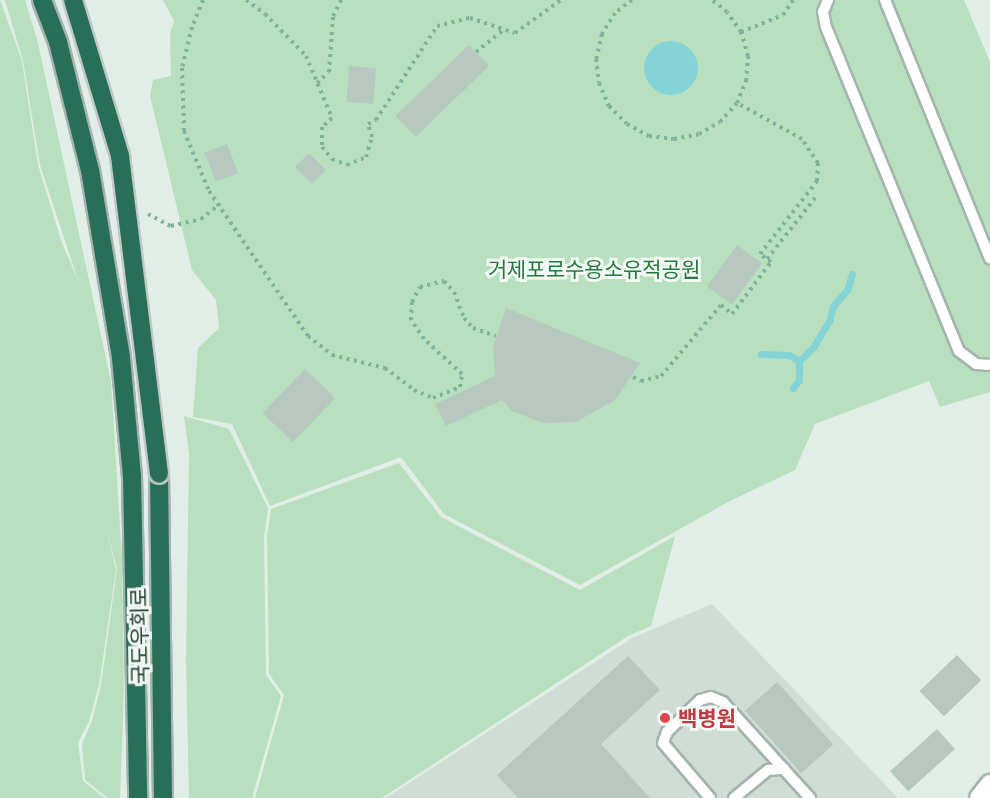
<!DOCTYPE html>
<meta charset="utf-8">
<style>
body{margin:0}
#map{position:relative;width:990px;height:798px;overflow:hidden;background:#e1ede6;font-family:Manrope,"Noto Sans KR",sans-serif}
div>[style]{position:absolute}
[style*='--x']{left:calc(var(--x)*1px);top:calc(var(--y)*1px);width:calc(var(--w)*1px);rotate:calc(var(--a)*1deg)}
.built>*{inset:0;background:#cfddd5}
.green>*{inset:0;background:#b8e0be}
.water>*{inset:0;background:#84d4d7}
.round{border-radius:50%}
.stream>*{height:7px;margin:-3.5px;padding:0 3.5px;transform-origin:3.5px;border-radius:3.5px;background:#84d4d7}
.building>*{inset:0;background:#b6c8bf;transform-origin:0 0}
.path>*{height:4px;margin-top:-2px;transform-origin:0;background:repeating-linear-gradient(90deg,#7fb39d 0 3px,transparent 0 7.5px)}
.roads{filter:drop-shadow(2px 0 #a3b5ad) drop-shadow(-2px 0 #a3b5ad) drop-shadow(0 2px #a3b5ad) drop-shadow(0 -2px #a3b5ad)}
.lane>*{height:10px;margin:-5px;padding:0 5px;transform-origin:5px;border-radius:5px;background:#fff}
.street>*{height:18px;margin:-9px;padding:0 9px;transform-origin:9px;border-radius:9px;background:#fff}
.highway>*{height:18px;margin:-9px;padding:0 9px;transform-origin:9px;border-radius:9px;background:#296e58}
.bridges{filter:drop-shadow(2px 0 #c1c9c6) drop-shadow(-2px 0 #c1c9c6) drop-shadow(0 2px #c1c9c6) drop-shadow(0 -2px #c1c9c6)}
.highway-bridge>*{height:18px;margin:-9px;padding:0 9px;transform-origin:9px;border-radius:9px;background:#296e58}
.dots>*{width:16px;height:16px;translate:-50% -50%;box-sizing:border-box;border:3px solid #f2f9f5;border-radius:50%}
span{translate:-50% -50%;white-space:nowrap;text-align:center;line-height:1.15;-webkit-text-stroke:6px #f2f9f5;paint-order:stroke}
.park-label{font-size:21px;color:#267a3d}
.street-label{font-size:21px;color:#203f33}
.health-label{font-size:21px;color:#be3a42;font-weight:700}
.left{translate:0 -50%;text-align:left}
</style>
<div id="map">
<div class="built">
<div style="clip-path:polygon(712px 604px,898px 798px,386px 798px,632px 638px)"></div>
</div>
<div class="green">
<div style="clip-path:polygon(0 0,22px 61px,38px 165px,62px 243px,79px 283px,40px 165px,23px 61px,5px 0,25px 0,38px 43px,111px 382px,122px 558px,124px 689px,120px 798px,108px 798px,85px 780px,82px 744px,92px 721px,101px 685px,117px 569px,107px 531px,116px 570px,99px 685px,89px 721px,78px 743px,83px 781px,105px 798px,0 798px)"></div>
<div style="clip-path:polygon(163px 0,964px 0,990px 62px,990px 392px,940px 407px,929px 381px,815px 424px,795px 470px,728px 502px,580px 585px,444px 514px,401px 457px,270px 506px,232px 424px,193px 417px,198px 348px,219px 328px,216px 300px,192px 270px,150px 96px,153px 80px,171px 76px,170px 33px,174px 21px)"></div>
<div style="clip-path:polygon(184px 416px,229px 429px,268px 508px,264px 537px,266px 675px,281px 696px,252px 798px,189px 798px,186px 661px,189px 454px)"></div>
<div style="clip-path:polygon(399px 463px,441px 517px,580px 590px,675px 536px,651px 626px,628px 636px,382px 798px,255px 798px,284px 695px,269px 674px,267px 537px,271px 509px)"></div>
</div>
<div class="water">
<div class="round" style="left:644px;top:41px;width:54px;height:54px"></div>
</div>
<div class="stream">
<div style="--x:761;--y:354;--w:28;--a:2"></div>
<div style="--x:789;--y:355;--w:12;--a:31"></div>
<div style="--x:793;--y:388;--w:10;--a:-53"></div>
<div style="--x:799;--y:380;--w:19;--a:-90"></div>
<div style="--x:799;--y:361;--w:21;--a:-45"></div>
<div style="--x:814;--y:346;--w:31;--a:-59"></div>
<div style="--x:830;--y:319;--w:13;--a:-77"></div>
<div style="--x:833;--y:306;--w:21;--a:-49"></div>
<div style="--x:847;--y:290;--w:17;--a:-73"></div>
</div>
<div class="building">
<div style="left:469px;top:45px;width:29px;height:102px;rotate:46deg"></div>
<div style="left:349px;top:66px;width:27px;height:36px;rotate:4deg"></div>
<div style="left:227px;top:144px;width:31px;height:24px;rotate:69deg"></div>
<div style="left:309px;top:153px;width:24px;height:20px;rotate:45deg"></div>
<div style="left:737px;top:245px;width:31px;height:51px;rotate:36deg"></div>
<div style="clip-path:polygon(506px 308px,640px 363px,615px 400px,576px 422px,543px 423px,512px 411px,502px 400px,446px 426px,435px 404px,495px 376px,493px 347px)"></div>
<div style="left:305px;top:369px;width:42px;height:61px;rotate:44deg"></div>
<div style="left:957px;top:655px;width:35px;height:52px;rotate:46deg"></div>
<div style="clip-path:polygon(628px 656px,660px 690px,601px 744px,650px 798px,518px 798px,497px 775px)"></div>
<div style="left:777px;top:682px;width:84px;height:43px;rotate:48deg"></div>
<div style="left:937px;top:729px;width:27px;height:63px;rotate:48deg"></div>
</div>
<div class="path">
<div style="--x:203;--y:0;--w:29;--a:112"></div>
<div style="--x:192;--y:27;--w:42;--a:103.7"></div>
<div style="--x:182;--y:68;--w:63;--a:88.2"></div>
<div style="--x:184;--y:131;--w:65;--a:67.4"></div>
<div style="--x:209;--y:191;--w:176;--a:55.7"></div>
<div style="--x:308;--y:336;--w:31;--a:38"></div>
<div style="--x:332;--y:355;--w:55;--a:13.8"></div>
<div style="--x:385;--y:368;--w:36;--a:37"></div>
<div style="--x:414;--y:390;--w:21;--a:23"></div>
<div style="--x:433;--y:398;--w:29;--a:-22"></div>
<div style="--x:460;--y:387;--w:13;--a:-81"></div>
<div style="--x:462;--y:374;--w:52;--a:-137.4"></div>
<div style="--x:424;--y:339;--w:23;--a:-124"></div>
<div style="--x:411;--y:320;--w:18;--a:-87"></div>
<div style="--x:412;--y:302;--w:17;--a:-62"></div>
<div style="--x:420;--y:287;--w:25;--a:-14"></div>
<div style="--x:444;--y:281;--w:15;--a:48"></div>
<div style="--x:454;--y:292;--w:28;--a:69"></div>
<div style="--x:464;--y:318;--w:13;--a:48"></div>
<div style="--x:473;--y:328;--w:24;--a:19"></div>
<div style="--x:246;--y:0;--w:24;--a:36"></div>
<div style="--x:265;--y:14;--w:59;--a:45.7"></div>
<div style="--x:306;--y:56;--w:67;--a:67.2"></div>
<div style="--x:332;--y:118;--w:13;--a:138"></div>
<div style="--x:322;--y:127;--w:20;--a:90"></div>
<div style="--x:322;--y:147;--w:16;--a:50"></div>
<div style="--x:332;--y:159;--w:16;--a:22"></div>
<div style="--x:347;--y:165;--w:21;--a:-23"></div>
<div style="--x:366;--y:157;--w:21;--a:-73"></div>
<div style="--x:372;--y:137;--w:14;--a:-107"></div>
<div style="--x:368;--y:124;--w:9;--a:-27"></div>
<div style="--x:376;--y:120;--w:112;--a:-57"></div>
<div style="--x:437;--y:26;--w:34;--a:-14"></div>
<div style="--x:470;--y:18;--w:47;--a:18.4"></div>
<div style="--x:515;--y:33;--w:57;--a:-35.7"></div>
<div style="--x:632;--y:0;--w:21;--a:143"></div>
<div style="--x:615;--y:13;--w:25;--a:122"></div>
<div style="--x:602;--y:34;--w:26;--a:103"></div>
<div style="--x:596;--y:59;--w:24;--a:83"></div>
<div style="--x:599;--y:83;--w:25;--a:67"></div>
<div style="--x:609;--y:106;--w:25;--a:45"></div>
<div style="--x:627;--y:124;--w:25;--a:29"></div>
<div style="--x:649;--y:136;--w:25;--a:7"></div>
<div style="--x:674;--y:139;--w:25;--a:-11"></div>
<div style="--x:699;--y:134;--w:24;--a:-30"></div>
<div style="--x:720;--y:122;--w:25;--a:-48"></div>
<div style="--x:737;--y:103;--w:24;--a:-68"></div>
<div style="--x:746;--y:81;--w:25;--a:-85"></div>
<div style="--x:748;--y:56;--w:25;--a:-106"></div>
<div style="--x:741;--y:32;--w:24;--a:-125"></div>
<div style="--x:727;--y:12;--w:19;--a:-141"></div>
<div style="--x:741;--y:32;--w:45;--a:-22"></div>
<div style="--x:783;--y:15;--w:18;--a:-56"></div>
<div style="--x:476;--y:52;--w:36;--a:-39"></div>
<div style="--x:317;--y:83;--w:16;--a:-43"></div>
<div style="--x:329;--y:72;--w:56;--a:-85.9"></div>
<div style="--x:333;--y:16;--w:18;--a:-63"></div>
<div style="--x:148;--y:214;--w:26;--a:28"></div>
<div style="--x:171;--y:226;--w:31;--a:-13"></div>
<div style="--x:201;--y:219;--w:24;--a:-38"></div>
<div style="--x:767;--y:259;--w:78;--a:-51.8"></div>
<div style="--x:633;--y:377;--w:9;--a:27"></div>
<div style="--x:641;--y:381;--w:21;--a:-14"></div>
<div style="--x:661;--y:376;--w:93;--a:-49.8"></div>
<div style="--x:721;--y:305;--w:14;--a:39"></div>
<div style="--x:732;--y:314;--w:65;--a:-53.1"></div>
<div style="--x:771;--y:262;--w:14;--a:-144"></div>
<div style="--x:760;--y:254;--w:93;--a:-52"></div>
<div style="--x:817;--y:181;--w:18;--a:-87"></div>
<div style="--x:818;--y:163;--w:29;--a:-124"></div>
<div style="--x:802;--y:139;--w:74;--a:-151"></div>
</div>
<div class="roads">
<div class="lane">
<div style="--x:828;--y:0;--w:13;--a:113"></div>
<div style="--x:823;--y:12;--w:15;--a:79"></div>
<div style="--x:826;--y:27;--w:350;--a:67.7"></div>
<div style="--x:959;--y:351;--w:21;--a:37"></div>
<div style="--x:976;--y:364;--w:14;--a:4"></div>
<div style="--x:885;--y:0;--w:279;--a:67.9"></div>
<div style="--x:710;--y:798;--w:72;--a:-130.5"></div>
<div style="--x:663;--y:743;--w:12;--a:-70"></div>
<div style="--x:667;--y:732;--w:46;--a:-44.1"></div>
<div style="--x:700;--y:700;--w:11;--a:-15"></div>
<div style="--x:711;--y:697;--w:13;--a:23"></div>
<div style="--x:723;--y:702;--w:130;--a:47.8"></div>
<div style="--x:734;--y:798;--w:44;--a:-39.5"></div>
<div style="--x:768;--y:770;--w:16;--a:-4"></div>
</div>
<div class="street">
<div style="--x:979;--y:798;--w:18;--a:-52"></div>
</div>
<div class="highway">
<div style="--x:42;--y:0;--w:45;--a:69.1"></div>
<div style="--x:58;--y:42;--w:132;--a:76"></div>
<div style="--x:90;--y:170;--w:191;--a:80.6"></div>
<div style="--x:121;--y:358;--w:119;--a:84.7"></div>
<div style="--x:132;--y:476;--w:322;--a:88.9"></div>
<div style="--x:159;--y:474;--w:324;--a:89.3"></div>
</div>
</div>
<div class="bridges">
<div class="highway-bridge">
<div style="--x:73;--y:0;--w:163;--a:73.2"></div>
<div style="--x:120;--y:156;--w:320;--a:83"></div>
</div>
</div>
<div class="dots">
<div style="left:665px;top:718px;background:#e0444e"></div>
</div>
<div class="park-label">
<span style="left:594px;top:269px">거제포로수용소유적공원</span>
</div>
<div class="street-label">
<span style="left:139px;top:636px;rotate:-91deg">국도우회로</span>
</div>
<div class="health-label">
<span class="left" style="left:678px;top:718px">백병원</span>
</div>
</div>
